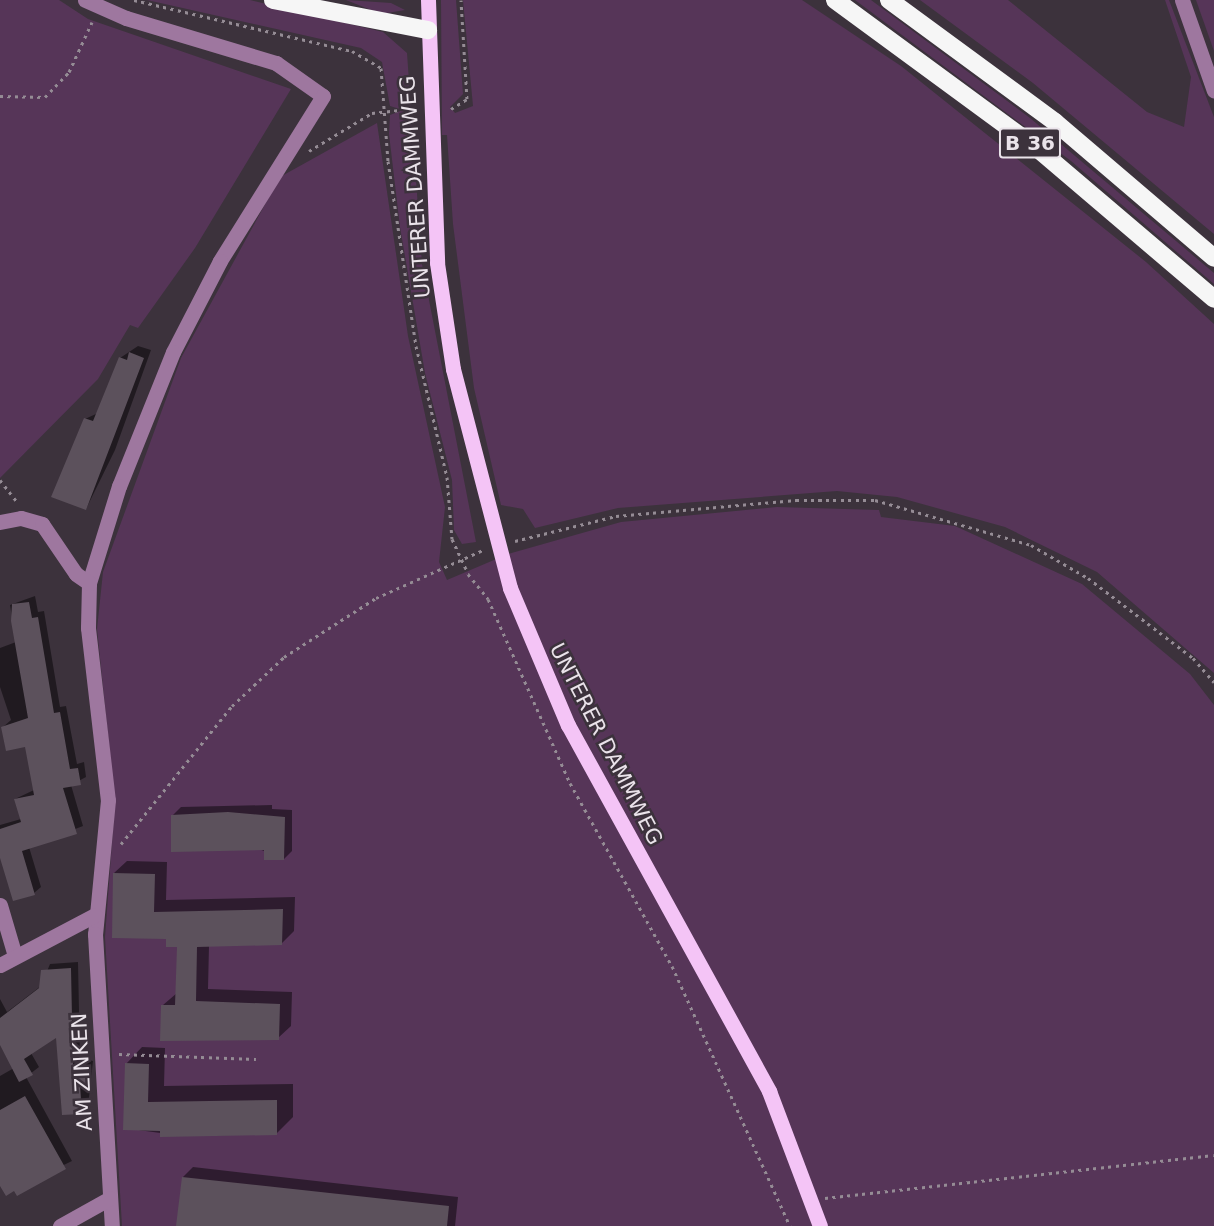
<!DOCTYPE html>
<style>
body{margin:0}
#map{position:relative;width:1214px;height:1226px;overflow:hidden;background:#3c323c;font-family:"DejaVu Sans",sans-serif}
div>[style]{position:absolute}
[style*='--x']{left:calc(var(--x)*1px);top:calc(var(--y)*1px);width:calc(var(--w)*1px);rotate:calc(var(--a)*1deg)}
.green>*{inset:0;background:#563558}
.shadow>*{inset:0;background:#0007}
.building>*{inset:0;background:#5c515c}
.path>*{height:3px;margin-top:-1.5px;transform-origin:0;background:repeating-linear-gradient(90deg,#958c95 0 3px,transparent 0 7.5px)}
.minor>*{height:15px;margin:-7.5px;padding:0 7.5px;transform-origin:7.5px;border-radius:7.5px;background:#9e779f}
.major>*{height:15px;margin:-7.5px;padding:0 7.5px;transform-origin:7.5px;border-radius:7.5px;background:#f4c4f6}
.highway>*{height:18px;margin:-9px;padding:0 9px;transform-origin:9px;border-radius:9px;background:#f6f6f6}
span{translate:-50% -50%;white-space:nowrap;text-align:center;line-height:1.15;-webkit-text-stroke:5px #3c323c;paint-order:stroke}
.shield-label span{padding:2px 4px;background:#3c323c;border:2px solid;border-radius:4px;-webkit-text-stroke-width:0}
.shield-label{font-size:20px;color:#eae3ea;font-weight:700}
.street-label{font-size:21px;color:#eae3ea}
</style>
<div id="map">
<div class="green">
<div style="clip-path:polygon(0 0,59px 0,88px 19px,291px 89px,195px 248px,138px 328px,130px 325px,98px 379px,0 478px)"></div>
<div style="clip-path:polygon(147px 0,250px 0,383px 32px,407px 53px,422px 264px,476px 542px,462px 544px,454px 530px,452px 480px,425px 373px,400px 227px,389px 134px,390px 115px,403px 110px,390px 106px,382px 62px,361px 48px)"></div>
<div style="clip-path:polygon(346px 0,391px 3px,405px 10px,381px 14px)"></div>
<div style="clip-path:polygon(441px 0,456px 0,463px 94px,450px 107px,455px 113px,473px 106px,463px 0,802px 0,901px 66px,1146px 262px,1214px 324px,1214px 673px,1097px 572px,1005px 527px,897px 497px,837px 491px,618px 508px,535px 528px,523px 509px,501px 505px,474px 388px,453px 224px,447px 135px,442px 135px)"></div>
<div style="clip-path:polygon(855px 0,871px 0,1030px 118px,1214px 273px,1214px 284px,1071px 161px)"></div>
<div style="clip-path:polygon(920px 0,1008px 0,1147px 112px,1184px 127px,1191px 77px,1165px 0,1169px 0,1214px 117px,1214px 234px,1033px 83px)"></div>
<div style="clip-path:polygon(1196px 0,1214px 0,1214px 51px)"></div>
<div style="clip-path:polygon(377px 123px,408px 336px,445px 507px,439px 562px,447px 580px,508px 554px,621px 522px,777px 507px,879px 510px,881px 517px,955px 526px,1082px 584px,1190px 674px,1214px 705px,1214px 1226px,122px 1226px,105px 937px,115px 802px,97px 629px,103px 572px,181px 358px,280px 177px)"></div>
</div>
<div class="shadow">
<div style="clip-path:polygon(138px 346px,151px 350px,115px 450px,86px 509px,85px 419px,98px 413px,120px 358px)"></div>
<div style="clip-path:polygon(35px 596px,38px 612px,44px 611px,60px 707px,66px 706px,77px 764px,84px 762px,86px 777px,71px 785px,83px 826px,29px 847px,41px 887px,34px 893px,0 854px,0 825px,21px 819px,15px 799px,34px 790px,26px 745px,3px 727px,11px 720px,0 687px,0 648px,16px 642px,10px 605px)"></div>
<div style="clip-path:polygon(272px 805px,272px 809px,292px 810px,292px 851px,284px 859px,173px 815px,181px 807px)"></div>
<div style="clip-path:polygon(127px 861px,167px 862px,166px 900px,295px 897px,294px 931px,282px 943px,209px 946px,208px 989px,292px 992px,291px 1026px,278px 1038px,163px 1005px,177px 993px,179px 946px,114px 873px)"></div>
<div style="clip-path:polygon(78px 962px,80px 1058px,93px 1061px,88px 1106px,81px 1113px,58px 1035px,31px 1053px,39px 1067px,26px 1077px,72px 1161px,14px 1189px,0 1183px,0 1076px,14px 1068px,0 1043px,0 999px,7px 1012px,41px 986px,50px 964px)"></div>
<div style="clip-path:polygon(142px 1047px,165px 1048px,164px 1086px,293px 1084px,293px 1117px,276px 1134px,182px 1136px,124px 1128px,126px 1064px)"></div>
<div style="clip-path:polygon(193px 1167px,458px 1197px,455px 1226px,178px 1226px,183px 1177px)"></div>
</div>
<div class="building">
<div style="clip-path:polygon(129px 352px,144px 358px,86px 510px,51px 497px,84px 418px,93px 421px,119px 357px,127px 360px)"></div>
<div style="clip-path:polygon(29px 602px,32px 618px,38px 617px,54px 713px,60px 712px,70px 769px,78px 768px,81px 785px,63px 788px,77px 834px,22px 851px,35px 895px,13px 901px,0 858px,0 829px,21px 822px,14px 799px,34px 795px,25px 747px,6px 751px,1px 727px,28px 718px,11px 621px,12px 604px)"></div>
<div style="clip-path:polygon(228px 812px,285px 817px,284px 860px,264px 860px,264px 850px,171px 852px,171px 815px)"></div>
<div style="clip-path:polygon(113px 873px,155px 874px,154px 912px,283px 909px,282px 945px,197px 947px,196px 1001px,280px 1004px,279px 1040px,160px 1041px,161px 1005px,175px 1005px,177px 947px,166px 947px,166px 939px,112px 938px)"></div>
<div style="clip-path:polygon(71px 968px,73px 1065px,86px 1068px,87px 1084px,80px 1085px,82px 1114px,62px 1115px,56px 1038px,24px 1059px,33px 1075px,19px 1082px,0 1045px,0 1018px,39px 988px,41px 970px)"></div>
<div style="clip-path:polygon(125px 1063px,149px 1064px,148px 1102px,277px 1100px,277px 1135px,160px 1137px,160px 1131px,123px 1130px)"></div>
<div style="clip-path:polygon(25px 1096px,66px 1169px,17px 1196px,14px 1191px,6px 1196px,0 1186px,0 1110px)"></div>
<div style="clip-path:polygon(182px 1177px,449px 1206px,447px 1226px,176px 1226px)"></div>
</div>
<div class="path">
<div style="--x:134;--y:0;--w:224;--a:13.2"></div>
<div style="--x:352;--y:51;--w:34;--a:30"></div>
<div style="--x:381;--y:68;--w:93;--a:85.7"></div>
<div style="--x:388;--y:161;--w:187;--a:81.4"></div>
<div style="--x:416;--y:346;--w:135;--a:76.7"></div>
<div style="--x:447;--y:477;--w:62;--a:85.4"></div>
<div style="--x:452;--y:539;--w:38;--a:65"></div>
<div style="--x:468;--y:574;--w:32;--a:51"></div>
<div style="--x:488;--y:599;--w:201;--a:66"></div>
<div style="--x:570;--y:783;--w:210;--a:60.9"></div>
<div style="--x:672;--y:966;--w:286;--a:65.6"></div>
<div style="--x:0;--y:96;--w:45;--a:1.3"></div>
<div style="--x:45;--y:97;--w:35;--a:-46"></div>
<div style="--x:69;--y:72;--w:55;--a:-65.3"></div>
<div style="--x:451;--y:109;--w:19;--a:-32"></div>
<div style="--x:467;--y:99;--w:99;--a:-93.5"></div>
<div style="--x:309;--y:151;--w:74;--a:-31.1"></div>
<div style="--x:372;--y:113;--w:28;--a:-6"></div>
<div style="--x:0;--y:480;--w:29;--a:52"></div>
<div style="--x:515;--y:541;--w:104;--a:-13.9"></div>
<div style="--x:616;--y:516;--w:181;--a:-5.1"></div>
<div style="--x:796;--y:500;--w:79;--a:0"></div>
<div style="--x:875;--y:500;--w:162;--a:16.1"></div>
<div style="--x:1031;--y:545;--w:66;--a:30.1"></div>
<div style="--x:1088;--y:578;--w:132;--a:37.3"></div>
<div style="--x:1193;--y:658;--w:32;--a:49"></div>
<div style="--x:121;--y:844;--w:177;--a:-51.2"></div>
<div style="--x:232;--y:706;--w:71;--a:-43.3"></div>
<div style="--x:284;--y:657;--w:109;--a:-32.7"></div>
<div style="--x:376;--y:598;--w:117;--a:-24.2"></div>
<div style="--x:119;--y:1054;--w:137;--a:2.1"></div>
<div style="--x:825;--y:1198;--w:391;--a:-6.3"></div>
</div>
<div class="minor">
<div style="--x:85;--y:0;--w:45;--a:23.7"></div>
<div style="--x:126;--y:18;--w:157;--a:16.7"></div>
<div style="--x:276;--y:63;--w:57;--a:35.1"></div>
<div style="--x:323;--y:96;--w:195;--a:122"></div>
<div style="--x:220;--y:261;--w:102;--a:117.3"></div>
<div style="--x:173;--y:352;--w:144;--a:111.9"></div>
<div style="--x:119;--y:486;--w:102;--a:107.2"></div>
<div style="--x:89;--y:583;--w:45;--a:91.3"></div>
<div style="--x:88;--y:628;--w:173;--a:83.4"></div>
<div style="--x:108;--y:800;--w:135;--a:95.5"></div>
<div style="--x:95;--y:934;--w:292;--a:86.7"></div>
<div style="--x:1182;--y:0;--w:96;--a:70.6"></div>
<div style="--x:0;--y:522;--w:21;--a:-11"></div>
<div style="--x:21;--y:518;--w:22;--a:16"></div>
<div style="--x:42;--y:524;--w:60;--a:55.8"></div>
<div style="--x:76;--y:574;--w:16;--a:35"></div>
<div style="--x:0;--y:905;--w:53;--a:73.6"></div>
<div style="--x:0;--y:965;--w:107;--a:-27.8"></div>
<div style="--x:60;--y:1226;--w:57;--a:-29.2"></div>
</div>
<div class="major">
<div style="--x:428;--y:0;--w:263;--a:88"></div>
<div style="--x:437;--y:263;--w:107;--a:81.4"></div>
<div style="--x:453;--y:369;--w:226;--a:75.4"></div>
<div style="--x:510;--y:588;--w:149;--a:67.1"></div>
<div style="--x:568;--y:725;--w:418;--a:61.2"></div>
<div style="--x:769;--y:1091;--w:144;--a:69.3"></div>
</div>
<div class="highway">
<div style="--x:273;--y:0;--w:158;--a:11"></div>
<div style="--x:835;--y:0;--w:252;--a:36.3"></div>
<div style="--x:1038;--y:149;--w:231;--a:40.4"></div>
<div style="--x:889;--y:0;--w:206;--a:36.3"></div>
<div style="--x:1055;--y:122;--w:209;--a:40.5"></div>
</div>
<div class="shield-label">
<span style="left:1030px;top:143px">B 36</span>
</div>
<div class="street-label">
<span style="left:415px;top:187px;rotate:-94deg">UNTERER DAMMWEG</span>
<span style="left:606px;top:744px;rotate:63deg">UNTERER DAMMWEG</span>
<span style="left:82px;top:1072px;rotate:-93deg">AM ZINKEN</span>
</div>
</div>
